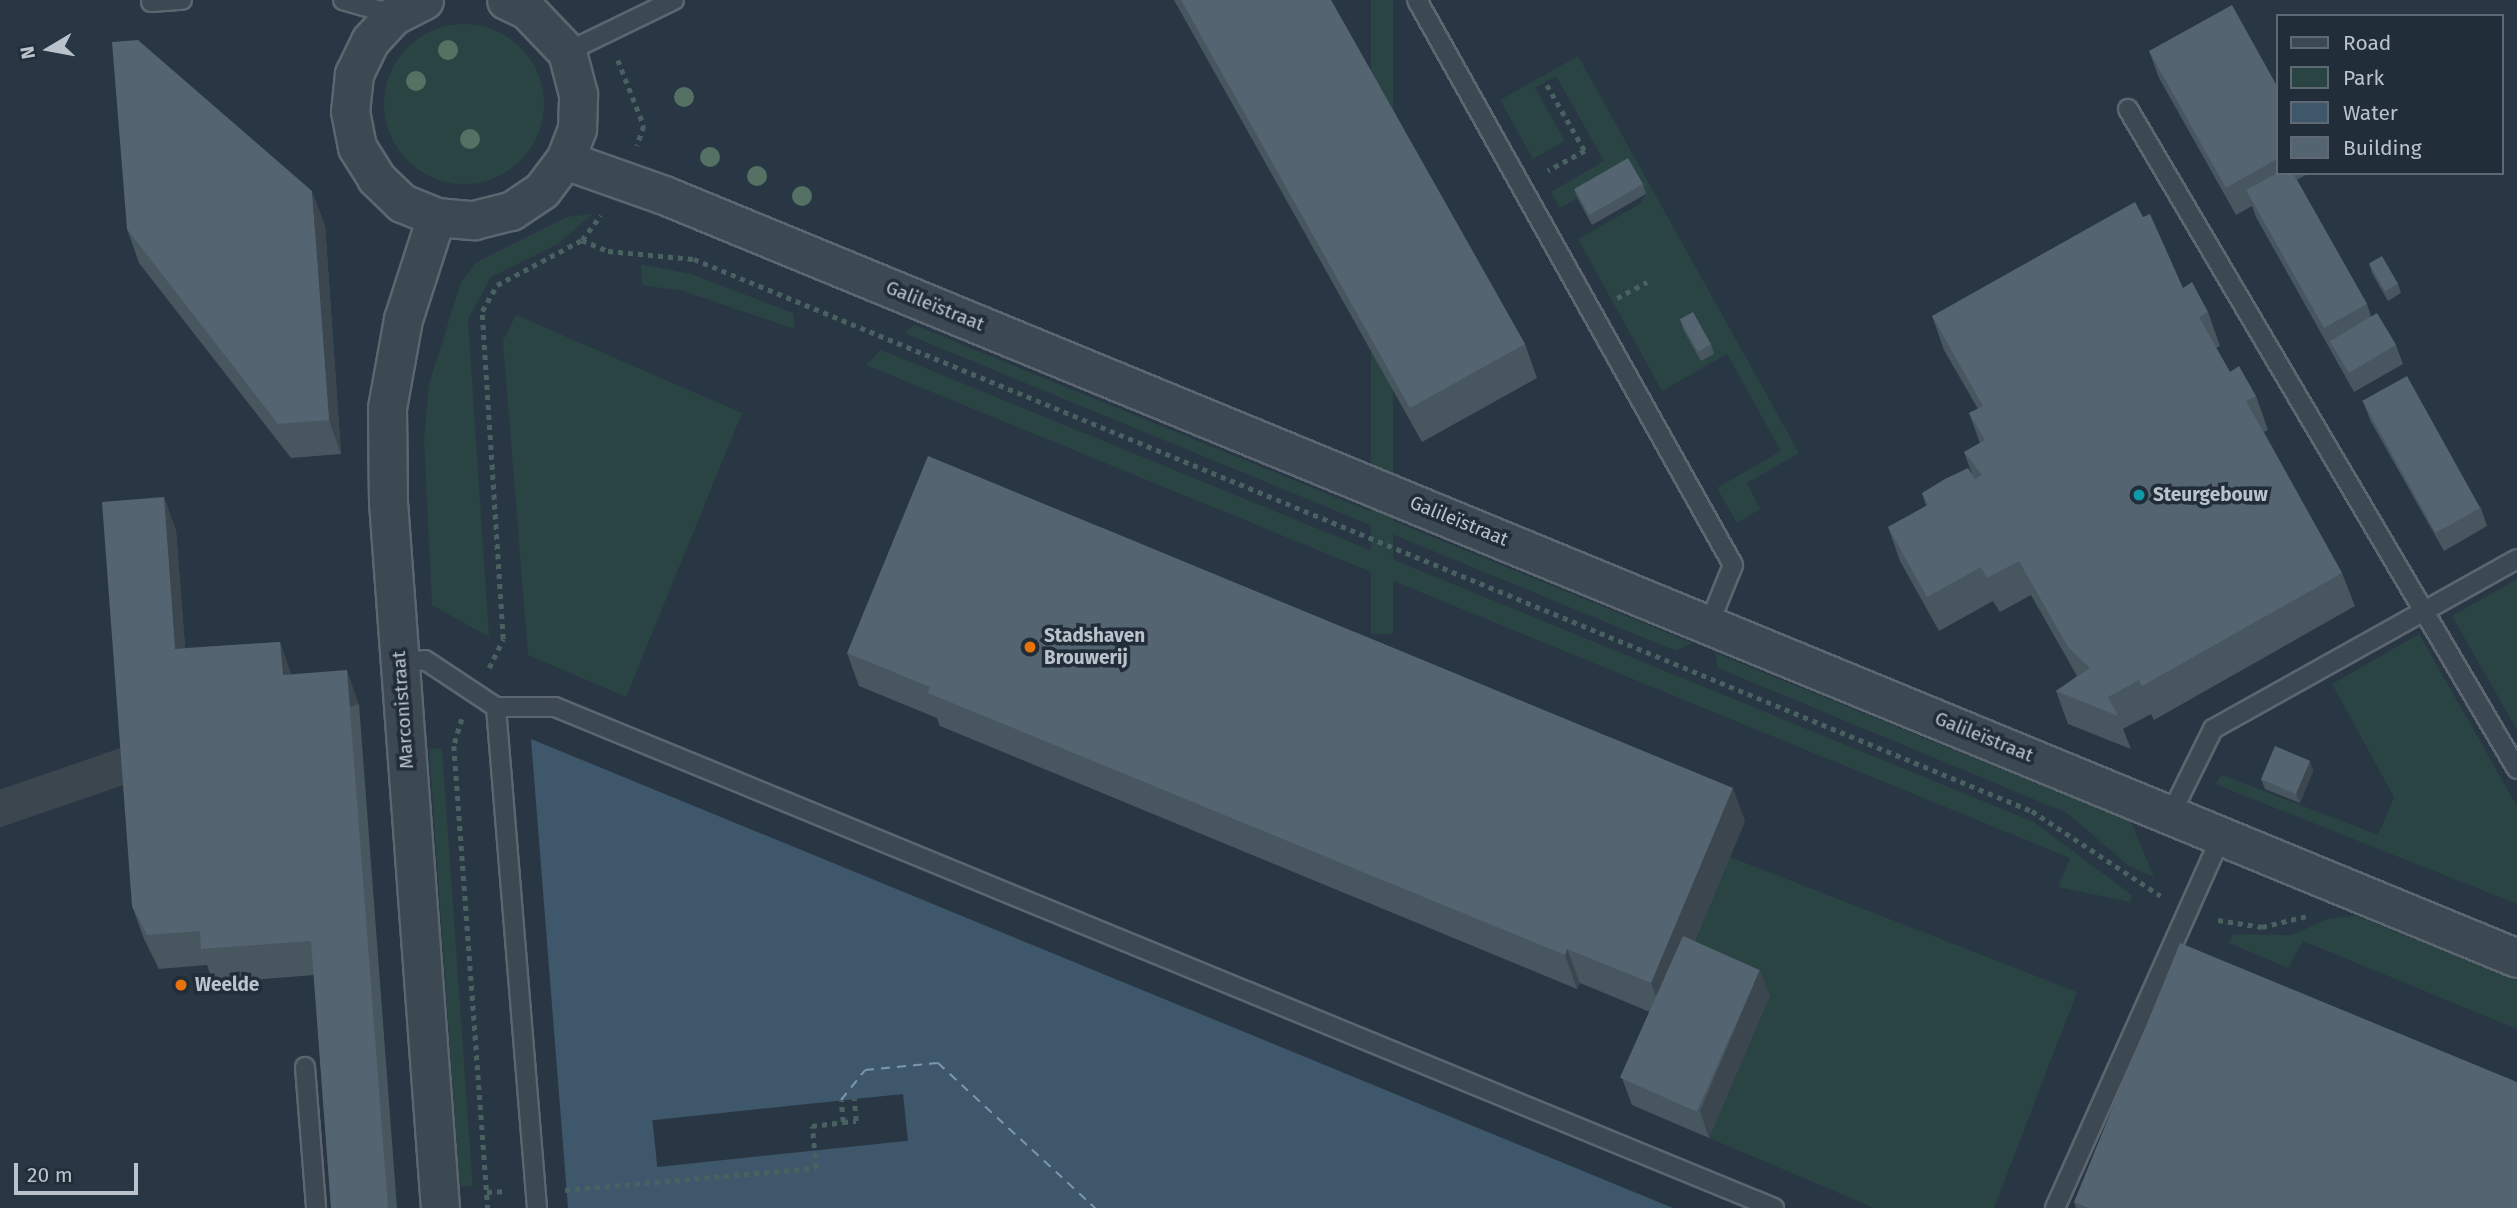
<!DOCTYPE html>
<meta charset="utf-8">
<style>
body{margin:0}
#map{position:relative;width:2517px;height:1208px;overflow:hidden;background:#283743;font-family:"Fira Sans",sans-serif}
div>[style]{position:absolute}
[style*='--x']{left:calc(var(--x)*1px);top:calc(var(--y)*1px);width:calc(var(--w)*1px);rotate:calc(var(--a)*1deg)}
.green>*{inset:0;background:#2a4443;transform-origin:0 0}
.round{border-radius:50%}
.water>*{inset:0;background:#3e576b}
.pier>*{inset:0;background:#283743;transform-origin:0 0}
.ferry>*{height:2px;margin-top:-1px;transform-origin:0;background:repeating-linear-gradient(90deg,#7b97ae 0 9px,transparent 0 16px)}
.path>*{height:4.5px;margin-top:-2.25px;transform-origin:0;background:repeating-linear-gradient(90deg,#4a6161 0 5px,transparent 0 10px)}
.roads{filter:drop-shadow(2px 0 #5b6670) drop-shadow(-2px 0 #5b6670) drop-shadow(0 2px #5b6670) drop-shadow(0 -2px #5b6670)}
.lane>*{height:18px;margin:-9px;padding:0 9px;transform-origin:9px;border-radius:9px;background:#3c4852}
.street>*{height:37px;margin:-18.5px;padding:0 18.5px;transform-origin:18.5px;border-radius:18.5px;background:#3c4852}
.trees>*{width:20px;height:20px;margin:-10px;border-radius:50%;background:#547163}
.wall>*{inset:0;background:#485660}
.shaded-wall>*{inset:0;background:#3b464e;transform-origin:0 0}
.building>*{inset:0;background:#546470;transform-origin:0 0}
.dots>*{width:19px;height:19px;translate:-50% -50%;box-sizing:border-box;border:4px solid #212d38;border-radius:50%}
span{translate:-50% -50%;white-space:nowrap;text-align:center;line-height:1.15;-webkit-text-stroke:7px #212d38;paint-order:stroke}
.street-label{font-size:19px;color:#bac3cc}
.poi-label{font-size:19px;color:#bac3cc;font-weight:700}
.left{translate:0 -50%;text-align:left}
.legend{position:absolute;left:2276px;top:14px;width:228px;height:161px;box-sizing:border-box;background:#212d38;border:2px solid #5e6973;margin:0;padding:9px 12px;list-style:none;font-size:21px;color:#bac3cc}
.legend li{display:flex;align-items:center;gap:14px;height:35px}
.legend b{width:35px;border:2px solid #5e6973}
.north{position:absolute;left:14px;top:14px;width:70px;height:70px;-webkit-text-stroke:5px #212d38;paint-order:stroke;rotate:260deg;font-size:19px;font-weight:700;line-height:28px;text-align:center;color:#bac3cc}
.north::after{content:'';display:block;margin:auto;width:24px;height:32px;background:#bac3cc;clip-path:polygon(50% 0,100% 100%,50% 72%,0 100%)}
.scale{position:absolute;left:14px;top:1163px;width:124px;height:32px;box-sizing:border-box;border:4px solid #bac3cc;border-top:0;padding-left:9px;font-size:21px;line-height:24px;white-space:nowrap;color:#bac3cc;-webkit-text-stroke:5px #212d38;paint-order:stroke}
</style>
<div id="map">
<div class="green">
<div style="left:1371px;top:0;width:22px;height:634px"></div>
<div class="round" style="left:384px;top:24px;width:160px;height:160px"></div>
<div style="clip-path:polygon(1578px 56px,1799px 453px,1747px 483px,1760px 509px,1737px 523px,1717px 488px,1781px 451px,1727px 354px,1662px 391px,1578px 239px,1640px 204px,1646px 194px,1631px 168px,1560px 208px,1551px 192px,1604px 161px,1556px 76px,1535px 88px,1565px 141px,1533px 159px,1500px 100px)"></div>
<div style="clip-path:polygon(592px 214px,558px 244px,491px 277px,468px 319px,489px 637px,432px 605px,424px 439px,429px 384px,461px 282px,477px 262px,567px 217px)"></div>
<div style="clip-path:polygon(641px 264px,691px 274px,793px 313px,795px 329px,683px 291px,642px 285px)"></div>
<div style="clip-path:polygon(516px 315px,742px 413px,626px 697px,528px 655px,503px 341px)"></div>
<div style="clip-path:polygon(914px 325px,1692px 643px,1676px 651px,904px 333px)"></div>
<div style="clip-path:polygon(881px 350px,2034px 822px,2132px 895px,2130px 902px,2058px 887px,2070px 858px,866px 365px)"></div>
<div style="clip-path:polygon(2517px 579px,2517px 730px,2452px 616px)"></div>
<div style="clip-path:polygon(2419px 634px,2517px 806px,2517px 904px,2215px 784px,2222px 775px,2378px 835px,2394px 797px,2332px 684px)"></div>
<div style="clip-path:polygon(1715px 653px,2131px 822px,2154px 877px,2129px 866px,2067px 813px,1718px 668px)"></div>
<div style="left:442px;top:748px;width:439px;height:13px;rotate:86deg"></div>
<div style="clip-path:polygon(1730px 857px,2077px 992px,1994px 1208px,1874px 1208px,1709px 1138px,1770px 997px,1690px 954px)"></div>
<div style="clip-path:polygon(2357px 916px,2517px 981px,2517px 1029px,2303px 941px,2288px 968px,2229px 943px,2233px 934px,2292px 935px,2330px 918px)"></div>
</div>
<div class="water">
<div style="clip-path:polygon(531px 739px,1673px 1208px,568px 1208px)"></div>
</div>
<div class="pier">
<div style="left:903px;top:1094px;width:47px;height:252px;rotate:84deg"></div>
</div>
<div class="ferry">
<div style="--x:841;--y:1100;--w:38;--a:-51"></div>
<div style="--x:865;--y:1070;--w:73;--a:-5.5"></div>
<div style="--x:938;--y:1063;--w:214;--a:42.7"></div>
</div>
<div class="path">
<div style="--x:618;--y:60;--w:71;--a:68.5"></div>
<div style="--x:644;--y:126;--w:21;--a:109"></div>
<div style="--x:1547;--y:85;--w:76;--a:60.1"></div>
<div style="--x:1585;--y:151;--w:42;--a:151.6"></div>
<div style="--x:582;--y:240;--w:28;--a:23"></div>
<div style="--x:608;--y:251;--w:86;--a:5.3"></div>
<div style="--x:694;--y:259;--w:1447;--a:22.42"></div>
<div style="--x:2032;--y:811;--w:154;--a:33.4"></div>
<div style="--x:1617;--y:298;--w:34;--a:-28"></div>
<div style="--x:489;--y:668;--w:32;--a:-64"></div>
<div style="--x:503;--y:639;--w:329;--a:-93.7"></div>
<div style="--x:482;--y:311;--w:30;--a:-60"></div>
<div style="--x:497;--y:285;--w:96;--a:-27.9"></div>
<div style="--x:582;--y:240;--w:31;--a:-53"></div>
<div style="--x:462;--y:719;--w:28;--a:107"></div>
<div style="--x:454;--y:746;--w:463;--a:85.8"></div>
<div style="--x:2218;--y:920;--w:45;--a:9"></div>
<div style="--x:2262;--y:927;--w:50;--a:-13.8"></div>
<div style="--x:843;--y:1122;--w:13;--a:-4"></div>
<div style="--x:856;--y:1121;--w:22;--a:-95"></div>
<div style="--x:565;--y:1190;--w:252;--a:-5"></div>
<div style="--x:816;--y:1168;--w:42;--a:-95.4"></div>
<div style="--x:812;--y:1126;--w:31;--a:-7"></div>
<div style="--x:843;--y:1122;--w:22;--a:-95"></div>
<div style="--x:487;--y:1192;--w:20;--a:-3"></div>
</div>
<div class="roads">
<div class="lane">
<div style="--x:343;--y:0;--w:53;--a:16.4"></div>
<div style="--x:1417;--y:0;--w:647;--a:60.78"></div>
<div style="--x:1733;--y:565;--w:64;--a:112.1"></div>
<div style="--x:151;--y:2;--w:31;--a:-4"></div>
<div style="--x:567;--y:52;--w:119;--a:-25.9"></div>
<div style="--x:2128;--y:109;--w:766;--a:59.49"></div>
<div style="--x:399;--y:662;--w:26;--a:-4"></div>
<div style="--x:425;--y:660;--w:85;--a:33.5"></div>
<div style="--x:496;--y:707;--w:503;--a:85.32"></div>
<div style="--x:496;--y:707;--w:59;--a:0"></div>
<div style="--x:555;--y:707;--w:1318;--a:22.34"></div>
<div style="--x:2171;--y:814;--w:95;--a:-63.7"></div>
<div style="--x:2213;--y:729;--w:348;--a:-29.2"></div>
<div style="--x:305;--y:1067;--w:141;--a:85.5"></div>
<div style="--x:2055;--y:1208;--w:409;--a:-65.9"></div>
</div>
<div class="street">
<div style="--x:424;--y:0;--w:34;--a:153"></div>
<div style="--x:394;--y:15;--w:35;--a:133"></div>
<div style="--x:370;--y:41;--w:37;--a:116"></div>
<div style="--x:354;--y:74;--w:37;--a:96"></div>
<div style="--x:350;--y:111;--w:37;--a:79"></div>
<div style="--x:357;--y:147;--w:36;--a:58"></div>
<div style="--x:376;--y:178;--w:36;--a:44"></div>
<div style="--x:402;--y:203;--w:37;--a:22"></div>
<div style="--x:436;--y:217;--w:38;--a:5"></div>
<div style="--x:474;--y:220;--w:38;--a:-14"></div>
<div style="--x:511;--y:211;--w:37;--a:-34"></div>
<div style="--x:542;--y:190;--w:38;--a:-53"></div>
<div style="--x:565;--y:160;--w:34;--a:-69"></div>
<div style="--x:577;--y:128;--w:34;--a:-88"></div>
<div style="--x:578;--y:94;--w:43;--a:-104.7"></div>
<div style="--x:567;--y:52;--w:58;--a:-133.6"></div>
<div style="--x:527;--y:10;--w:23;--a:-155"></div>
<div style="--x:565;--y:160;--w:105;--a:19.5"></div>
<div style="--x:664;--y:195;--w:2004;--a:22.38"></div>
<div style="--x:436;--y:217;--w:107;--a:107.9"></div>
<div style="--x:403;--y:319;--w:90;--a:100.2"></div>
<div style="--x:387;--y:408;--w:94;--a:89.4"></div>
<div style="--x:388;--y:502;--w:708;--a:85.79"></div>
</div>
</div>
<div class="trees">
<div style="left:448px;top:50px"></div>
<div style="left:416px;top:81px"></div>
<div style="left:684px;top:97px"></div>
<div style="left:470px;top:139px"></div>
<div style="left:710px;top:157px"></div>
<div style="left:757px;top:176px"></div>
<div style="left:802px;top:196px"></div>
</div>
<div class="wall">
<div style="clip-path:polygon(1174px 0,1331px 0,1525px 344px,1537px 378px,1422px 442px)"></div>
<div style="clip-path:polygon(2149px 51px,2277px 86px,2277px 173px,2309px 173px,2297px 180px,2367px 304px,2371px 316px,2396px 345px,2403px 364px,2354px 392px,2256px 217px,2252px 206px,2236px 215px,2159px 78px)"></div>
<div style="clip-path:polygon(1643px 184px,1646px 194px,1592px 225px,1578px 199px,1574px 189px)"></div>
<div style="clip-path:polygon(325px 225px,341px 454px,291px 458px,139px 263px,127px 229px)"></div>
<div style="clip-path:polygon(2369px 263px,2398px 284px,2401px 293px,2388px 301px,2372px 273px)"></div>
<div style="clip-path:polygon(2208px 312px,2220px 346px,2216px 348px,2230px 372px,2256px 396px,2268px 430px,2264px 432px,2342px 573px,2355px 606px,2154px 720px,2151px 714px,2123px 729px,2131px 749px,2068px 724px,2056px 691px,2077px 676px,2031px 595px,2000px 612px,1993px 601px,1939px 631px,1900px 561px,1888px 527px,1926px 506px,1922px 493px,1973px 477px,1964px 452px,1980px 443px,1969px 413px,1978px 409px,1944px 350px,1932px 316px)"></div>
<div style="clip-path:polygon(1680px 319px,1711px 344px,1714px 354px,1701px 361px,1683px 329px)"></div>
<div style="clip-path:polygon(2363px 401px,2481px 508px,2487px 526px,2444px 551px,2370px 420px)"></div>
<div style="clip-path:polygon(164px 497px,176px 531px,185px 648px,280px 642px,291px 675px,359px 704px,397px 1208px,331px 1208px,314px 975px,213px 983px,207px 965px,159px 969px,144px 939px,132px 906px)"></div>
<div style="clip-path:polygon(847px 653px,1745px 821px,1695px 941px,1770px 996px,1709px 1138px,1632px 1105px,1622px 1078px,1650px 1012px,1580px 983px,1577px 989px,940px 726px,937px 718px,859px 686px)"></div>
<div style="clip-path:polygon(2310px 761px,2313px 771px,2300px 803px,2265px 789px,2261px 779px)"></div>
<div style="clip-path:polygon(2074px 1202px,2517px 1208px,2076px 1208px)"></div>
</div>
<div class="shaded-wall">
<div style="clip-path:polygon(312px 191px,325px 225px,341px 454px,329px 420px)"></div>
<div style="clip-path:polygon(164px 497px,176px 531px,188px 683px,175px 649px)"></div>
<div style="clip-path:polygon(280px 642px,292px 676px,283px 675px)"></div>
<div style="left:347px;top:670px;width:36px;height:540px;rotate:71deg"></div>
<div style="clip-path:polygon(2310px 761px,2313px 771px,2300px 803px,2296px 794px)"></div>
<div style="clip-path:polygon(1733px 788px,1745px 821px,1663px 1017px,1651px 983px)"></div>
<div style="clip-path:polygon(1567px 949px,1580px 983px,1577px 989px,1565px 955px)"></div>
<div style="clip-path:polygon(1760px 970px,1770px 996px,1709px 1138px,1700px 1111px)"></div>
</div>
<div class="building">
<div style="clip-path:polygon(1181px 0,1331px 0,1525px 344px,1410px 408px)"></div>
<div style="clip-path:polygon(2232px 5px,2277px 86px,2277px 159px,2226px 188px,2149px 51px)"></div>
<div style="clip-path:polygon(138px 40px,312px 191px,329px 420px,278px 424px,127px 229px,112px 42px)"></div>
<div style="left:1628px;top:158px;width:30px;height:62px;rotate:60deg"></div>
<div style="clip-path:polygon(2277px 173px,2293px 173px,2367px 304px,2324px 328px,2246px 190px)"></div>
<div style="clip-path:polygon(2135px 202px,2143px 217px,2150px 214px,2183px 288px,2192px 282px,2208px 312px,2199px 317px,2230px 372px,2239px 366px,2256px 396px,2246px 401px,2342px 573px,2142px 686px,2139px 680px,2108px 697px,2118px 716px,2056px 691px,2090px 668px,2068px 647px,2019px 561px,1987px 578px,1981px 567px,1927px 597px,1888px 527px,1928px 505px,1922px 493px,1945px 479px,1968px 468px,1975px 479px,1982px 475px,1964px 452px,1985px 440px,1969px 413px,1983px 406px,1932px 316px)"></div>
<div style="left:2382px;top:256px;width:32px;height:15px;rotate:60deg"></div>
<div style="left:1693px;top:312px;width:37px;height:15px;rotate:61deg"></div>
<div style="left:2377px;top:313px;width:37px;height:55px;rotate:59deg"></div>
<div style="left:2407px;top:376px;width:151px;height:51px;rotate:61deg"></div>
<div style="clip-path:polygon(928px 456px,1733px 788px,1651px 983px,1567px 949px,1565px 955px,928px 693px,930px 687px,847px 653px)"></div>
<div style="clip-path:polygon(164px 497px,175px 649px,280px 642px,283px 675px,347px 670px,388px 1208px,331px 1208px,311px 941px,201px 949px,200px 931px,147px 935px,132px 906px,102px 502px)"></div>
<div style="left:2275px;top:746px;width:38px;height:36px;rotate:23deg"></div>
<div style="left:1683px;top:936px;width:84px;height:155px;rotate:24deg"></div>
<div style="clip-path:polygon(2180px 943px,2517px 1082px,2517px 1208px,2088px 1208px,2074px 1202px)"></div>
</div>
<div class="dots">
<div style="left:2139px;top:495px;background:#0f9aa8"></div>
<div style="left:1030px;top:647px;background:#e8710a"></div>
<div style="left:181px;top:985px;background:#e8710a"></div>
</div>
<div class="street-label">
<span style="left:935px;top:306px;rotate:22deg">Galileïstraat</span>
<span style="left:1459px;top:521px;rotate:22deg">Galileïstraat</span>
<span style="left:403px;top:710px;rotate:-94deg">Marconistraat</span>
<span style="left:1984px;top:737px;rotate:22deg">Galileïstraat</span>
</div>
<div class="poi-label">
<span class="left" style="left:2153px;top:495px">Steurgebouw</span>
<span class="left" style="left:1044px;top:647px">Stadshaven<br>Brouwerij</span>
<span class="left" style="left:195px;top:985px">Weelde</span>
</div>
<ul class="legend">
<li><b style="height:9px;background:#3c4852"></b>Road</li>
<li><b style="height:19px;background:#2a4443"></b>Park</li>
<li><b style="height:19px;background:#3e576b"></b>Water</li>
<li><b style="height:19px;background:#546470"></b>Building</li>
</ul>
<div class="north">N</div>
<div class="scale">20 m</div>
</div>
